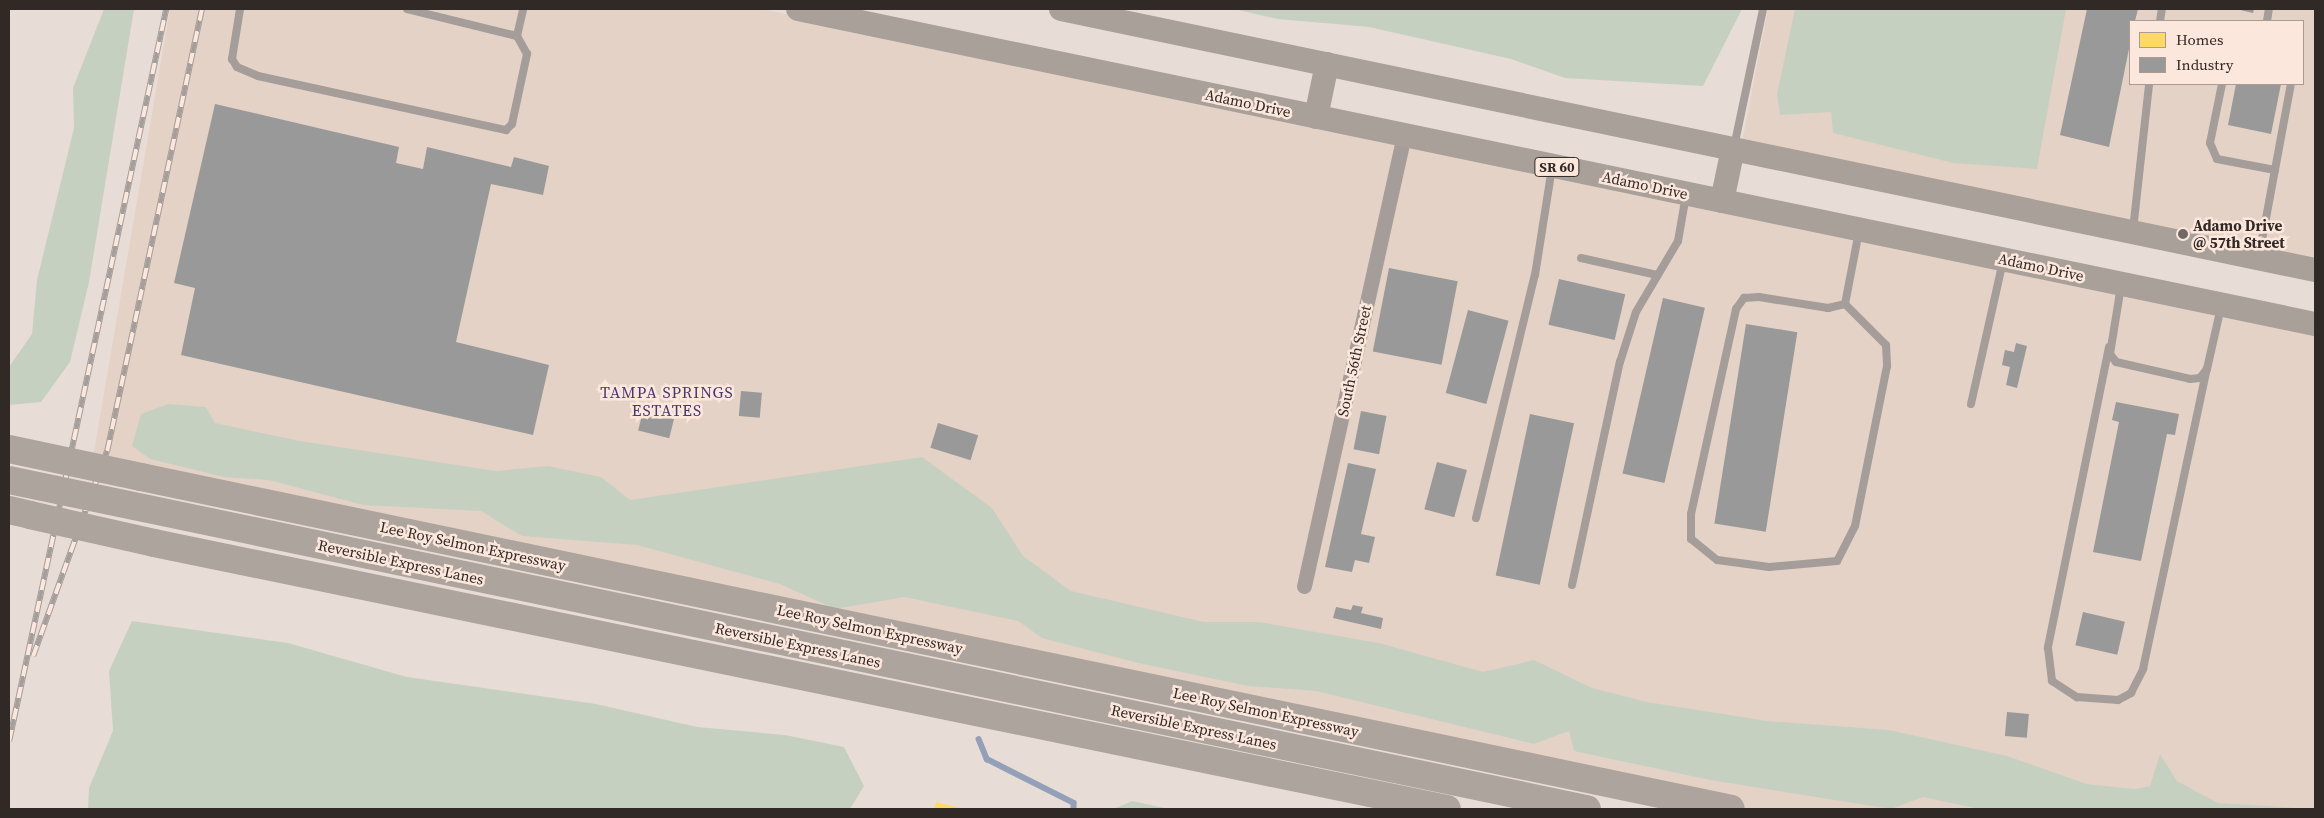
<!DOCTYPE html>
<style>
body{margin:0}
#map{position:relative;width:2324px;height:818px;overflow:hidden;background:#e8dcd6;font-family:"Source Serif 4",serif}
div>[style]{position:absolute}
[style*='--x']{left:calc(var(--x)*1px);top:calc(var(--y)*1px);width:calc(var(--w)*1px);rotate:calc(var(--a)*1deg)}
.built>*{inset:0;background:#e5d2c6}
.green>*{inset:0;background:#c6d0c1}
.homes>*{inset:0;background:#ffd966}
.industry>*{inset:0;background:#999;transform-origin:0 0}
.stream>*{height:5.5px;margin:-2.75px;padding:0 2.75px;transform-origin:2.75px;border-radius:2.75px;background:#93a0b7}
.service>*{height:8px;margin:-4px;padding:0 4px;transform-origin:4px;border-radius:4px;background:#a59d99}
.minor>*{height:15px;margin:-7.5px;padding:0 7.5px;transform-origin:7.5px;border-radius:7.5px;background:#a59d99}
.primary>*{height:24px;margin:-12px;padding:0 12px;transform-origin:12px;border-radius:12px;background:#a9a09a}
.motorway>*{height:28px;margin:-14px;padding:0 14px;transform-origin:14px;border-radius:14px;background:#aea49e}
.rail>*{height:5.5px;margin-top:-2.75px;transform-origin:0;background:repeating-linear-gradient(90deg,#fce7dc 0 11px,#a69e9a 0 22px);box-sizing:border-box;border-block:1px solid #a69e9a}
.motorway-bridge>*{height:28px;margin:-14px;padding:0 14px;transform-origin:14px;border-radius:14px;background:#aea49e}
.dots>*{width:14px;height:14px;translate:-50% -50%;box-sizing:border-box;border:2px solid #fce7dc;border-radius:50%}
span{translate:-50% -50%;white-space:nowrap;text-align:center;line-height:1.15;-webkit-text-stroke:5px #fce7dc;paint-order:stroke}
.shield-label span{padding:1px 4px;background:#fce7dc;border:1px solid;border-radius:4px;-webkit-text-stroke-width:0}
.shield-label{font-size:14px;color:#312925;font-weight:700}
.street-label{font-size:15px;color:#312925}
.poi-label{font-size:15px;color:#312925;font-weight:700}
.left{translate:0 -50%;text-align:left}
.neighbourhood-label{font-size:16px;color:#473874;letter-spacing:1px}
.frame{position:absolute;inset:0;border:10px solid #312925;pointer-events:none}
.legend{position:absolute;left:2129px;top:20px;width:175px;height:65px;box-sizing:border-box;background:#fce7dc;border:1px solid #ab9b93;margin:0;padding:6px 9px;list-style:none;font-size:15px;color:#312925}
.legend li{display:flex;align-items:center;gap:10px;height:25px}
.legend b{width:25px;border:1px solid #ab9b93}
</style>
<div id="map">
<div class="built">
<div style="clip-path:polygon(170px 9px,762px 9px,1098px 82px,2315px 332px,2315px 809px,1749px 809px,93px 457px)"></div>
<div style="clip-path:polygon(evenodd,1768px 9px,2315px 9px,2315px 263px,1740px 152px,1768px 9px,2130px 21px,2303px 21px,2303px 84px,2130px 84px,2130px 21px)"></div>
</div>
<div class="green">
<div style="clip-path:polygon(104px 9px,134px 9px,89px 282px,70px 362px,41px 402px,9px 405px,9px 367px,32px 334px,37px 280px,74px 128px,73px 88px)"></div>
<div style="clip-path:polygon(1234px 9px,1742px 9px,1703px 86px,1565px 78px,1511px 59px,1369px 27px,1278px 19px)"></div>
<div style="clip-path:polygon(1795px 9px,2066px 9px,2037px 169px,1953px 163px,1833px 133px,1831px 112px,1780px 115px,1777px 94px)"></div>
<div style="clip-path:polygon(168px 404px,206px 407px,215px 423px,300px 441px,496px 471px,548px 466px,601px 477px,630px 500px,922px 457px,992px 508px,1023px 556px,1071px 591px,1204px 622px,1259px 622px,1379px 643px,1483px 672px,1534px 660px,1592px 688px,1647px 702px,1767px 721px,1889px 730px,2007px 756px,2087px 784px,2134px 789px,2150px 786px,2160px 754px,2177px 781px,2218px 803px,2315px 809px,1979px 809px,1923px 797px,1891px 809px,1710px 780px,1574px 751px,1569px 731px,1534px 744px,1316px 691px,1248px 686px,1138px 663px,1042px 638px,1018px 621px,904px 597px,835px 609px,780px 584px,637px 545px,522px 536px,481px 511px,363px 505px,269px 480px,224px 477px,150px 459px,132px 446px,141px 414px)"></div>
<div style="clip-path:polygon(132px 621px,288px 643px,407px 677px,596px 704px,697px 727px,785px 735px,844px 747px,864px 786px,850px 809px,88px 809px,89px 788px,113px 731px,109px 671px)"></div>
<div style="clip-path:polygon(1132px 801px,1169px 809px,1113px 809px)"></div>
</div>
<div class="homes">
<div style="clip-path:polygon(936px 802px,964px 809px,934px 809px)"></div>
</div>
<div class="industry">
<div style="clip-path:polygon(2087px 9px,2138px 9px,2135px 21px,2130px 21px,2130px 44px,2109px 147px,2060px 135px)"></div>
<div style="clip-path:polygon(2236px 9px,2254px 9px,2253px 13px)"></div>
<div style="clip-path:polygon(2236px 84px,2281px 84px,2271px 134px,2228px 125px)"></div>
<div style="clip-path:polygon(215px 104px,399px 147px,396px 163px,423px 169px,427px 147px,511px 167px,514px 157px,549px 166px,543px 195px,491px 184px,456px 342px,549px 365px,533px 435px,181px 355px,195px 288px,174px 283px)"></div>
<div style="left:1389px;top:268px;width:70px;height:85px;rotate:11deg"></div>
<div style="left:1559px;top:279px;width:68px;height:47px;rotate:13deg"></div>
<div style="left:1663px;top:298px;width:43px;height:180px;rotate:13deg"></div>
<div style="left:1468px;top:310px;width:42px;height:86px;rotate:15deg"></div>
<div style="left:1746px;top:324px;width:52px;height:202px;rotate:9deg"></div>
<div style="clip-path:polygon(2016px 343px,2027px 346px,2017px 388px,2006px 385px,2010px 367px,2002px 365px,2005px 350px,2014px 352px)"></div>
<div style="left:741px;top:391px;width:21px;height:25px;rotate:5deg"></div>
<div style="clip-path:polygon(2116px 402px,2179px 414px,2175px 435px,2167px 434px,2141px 561px,2093px 552px,2119px 422px,2112px 420px)"></div>
<div style="left:643px;top:411px;width:32px;height:20px;rotate:14deg"></div>
<div style="left:1361px;top:411px;width:26px;height:39px;rotate:11deg"></div>
<div style="left:1530px;top:414px;width:45px;height:165px;rotate:12deg"></div>
<div style="left:938px;top:423px;width:42px;height:26px;rotate:17deg"></div>
<div style="left:1437px;top:462px;width:31px;height:49px;rotate:15deg"></div>
<div style="clip-path:polygon(1348px 463px,1376px 469px,1361px 534px,1375px 537px,1369px 563px,1355px 560px,1352px 572px,1325px 567px)"></div>
<div style="clip-path:polygon(1353px 605px,1363px 607px,1361px 613px,1383px 618px,1381px 629px,1333px 618px,1336px 607px,1351px 610px)"></div>
<div style="left:2083px;top:612px;width:43px;height:34px;rotate:13deg"></div>
<div style="left:2007px;top:712px;width:22px;height:24px;rotate:5deg"></div>
</div>
<div class="stream">
<div style="--x:979;--y:739;--w:22;--a:68"></div>
<div style="--x:987;--y:759;--w:97;--a:26.8"></div>
<div style="--x:1074;--y:803;--w:6;--a:90"></div>
</div>
<div class="service">
<div style="--x:240;--y:9;--w:51;--a:99.1"></div>
<div style="--x:232;--y:59;--w:9;--a:58"></div>
<div style="--x:237;--y:67;--w:23;--a:23"></div>
<div style="--x:258;--y:76;--w:254;--a:12.3"></div>
<div style="--x:506;--y:130;--w:8;--a:-45"></div>
<div style="--x:512;--y:124;--w:72;--a:-77.9"></div>
<div style="--x:527;--y:54;--w:21;--a:-119"></div>
<div style="--x:517;--y:36;--w:113;--a:-166.2"></div>
<div style="--x:2160;--y:21;--w:12;--a:-81"></div>
<div style="--x:2267;--y:21;--w:12;--a:-81"></div>
<div style="--x:517;--y:36;--w:28;--a:-77"></div>
<div style="--x:2222;--y:84;--w:60;--a:101.5"></div>
<div style="--x:2210;--y:143;--w:17;--a:66"></div>
<div style="--x:2217;--y:159;--w:59;--a:10.7"></div>
<div style="--x:1734;--y:147;--w:141;--a:-78.1"></div>
<div style="--x:2133;--y:230;--w:147;--a:-83.7"></div>
<div style="--x:2259;--y:256;--w:175;--a:-79.5"></div>
<div style="--x:1581;--y:258;--w:78;--a:12.6"></div>
<div style="--x:2121;--y:286;--w:69;--a:99.2"></div>
<div style="--x:2110;--y:354;--w:10;--a:53"></div>
<div style="--x:2116;--y:362;--w:76;--a:12.9"></div>
<div style="--x:2190;--y:379;--w:10;--a:-6"></div>
<div style="--x:2200;--y:378;--w:11;--a:-52"></div>
<div style="--x:2207;--y:369;--w:64;--a:-77.3"></div>
<div style="--x:1845;--y:304;--w:58;--a:45"></div>
<div style="--x:1886;--y:345;--w:21;--a:87"></div>
<div style="--x:1887;--y:366;--w:163;--a:101.3"></div>
<div style="--x:1855;--y:526;--w:39;--a:117"></div>
<div style="--x:1837;--y:561;--w:68;--a:175"></div>
<div style="--x:1769;--y:567;--w:52;--a:-172.3"></div>
<div style="--x:1717;--y:560;--w:33;--a:-141"></div>
<div style="--x:1691;--y:539;--w:25;--a:-90"></div>
<div style="--x:1691;--y:514;--w:210;--a:-77.6"></div>
<div style="--x:1736;--y:309;--w:14;--a:-54"></div>
<div style="--x:1744;--y:298;--w:15;--a:-4"></div>
<div style="--x:1759;--y:297;--w:70;--a:9.1"></div>
<div style="--x:1828;--y:308;--w:17;--a:-13"></div>
<div style="--x:1845;--y:304;--w:74;--a:-79.1"></div>
<div style="--x:2109;--y:347;--w:307;--a:101.5"></div>
<div style="--x:2048;--y:648;--w:33;--a:83"></div>
<div style="--x:2052;--y:681;--w:30;--a:33"></div>
<div style="--x:2077;--y:697;--w:41;--a:4.2"></div>
<div style="--x:2118;--y:700;--w:15;--a:-28"></div>
<div style="--x:2131;--y:693;--w:27;--a:-63"></div>
<div style="--x:2143;--y:669;--w:307;--a:-78"></div>
<div style="--x:1971;--y:404;--w:147;--a:-77.4"></div>
<div style="--x:1476;--y:518;--w:250;--a:-76.4"></div>
<div style="--x:1535;--y:275;--w:108;--a:-81"></div>
<div style="--x:1572;--y:585;--w:228;--a:-77.9"></div>
<div style="--x:1620;--y:362;--w:52;--a:-72.3"></div>
<div style="--x:1636;--y:312;--w:82;--a:-59.4"></div>
<div style="--x:1678;--y:241;--w:47;--a:-80.1"></div>
</div>
<div class="minor">
<div style="--x:1304;--y:586;--w:462;--a:-77.5"></div>
</div>
<div class="primary">
<div style="--x:798;--y:9;--w:1549;--a:11.73"></div>
<div style="--x:1061;--y:9;--w:1281;--a:11.76"></div>
<div style="--x:1316;--y:117;--w:54;--a:-78.3"></div>
<div style="--x:1722;--y:201;--w:53;--a:-78.1"></div>
</div>
<div class="motorway">
<div style="--x:141;--y:477;--w:1624;--a:11.79"></div>
<div style="--x:9;--y:510;--w:22;--a:13"></div>
<div style="--x:154;--y:543;--w:1320;--a:11.62"></div>
</div>
<div class="rail">
<div style="--x:33;--y:656;--w:218;--a:-70.2"></div>
<div style="--x:107;--y:451;--w:452;--a:-77.9"></div>
<div style="--x:9;--y:741;--w:749;--a:-77.89"></div>
</div>
<div class="motorway-bridge">
<div style="--x:9;--y:449;--w:135;--a:12"></div>
<div style="--x:9;--y:480;--w:1612;--a:11.78"></div>
<div style="--x:30;--y:515;--w:127;--a:12.7"></div>
</div>
<div class="dots">
<div style="left:2183px;top:234px;background:#716863"></div>
</div>
<div class="shield-label">
<span style="left:1557px;top:167px">SR 60</span>
</div>
<div class="street-label">
<span style="left:1248px;top:103px;rotate:12deg">Adamo Drive</span>
<span style="left:1645px;top:185px;rotate:12deg">Adamo Drive</span>
<span style="left:2041px;top:267px;rotate:12deg">Adamo Drive</span>
<span style="left:1354px;top:361px;rotate:-78deg">South 56th Street</span>
<span style="left:473px;top:546px;rotate:12deg">Lee Roy Selmon Expressway</span>
<span style="left:401px;top:562px;rotate:12deg">Reversible Express Lanes</span>
<span style="left:870px;top:629px;rotate:12deg">Lee Roy Selmon Expressway</span>
<span style="left:798px;top:645px;rotate:12deg">Reversible Express Lanes</span>
<span style="left:1266px;top:712px;rotate:12deg">Lee Roy Selmon Expressway</span>
<span style="left:1194px;top:727px;rotate:12deg">Reversible Express Lanes</span>
</div>
<div class="poi-label">
<span class="left" style="left:2193px;top:234px">Adamo Drive<br>@ 57th Street</span>
</div>
<div class="neighbourhood-label">
<span style="left:667px;top:401px">TAMPA SPRINGS<br>ESTATES</span>
</div>
<div class="frame"></div>
<ul class="legend">
<li><b style="height:14px;background:#ffd966"></b>Homes</li>
<li><b style="height:14px;background:#999"></b>Industry</li>
</ul>
</div>
